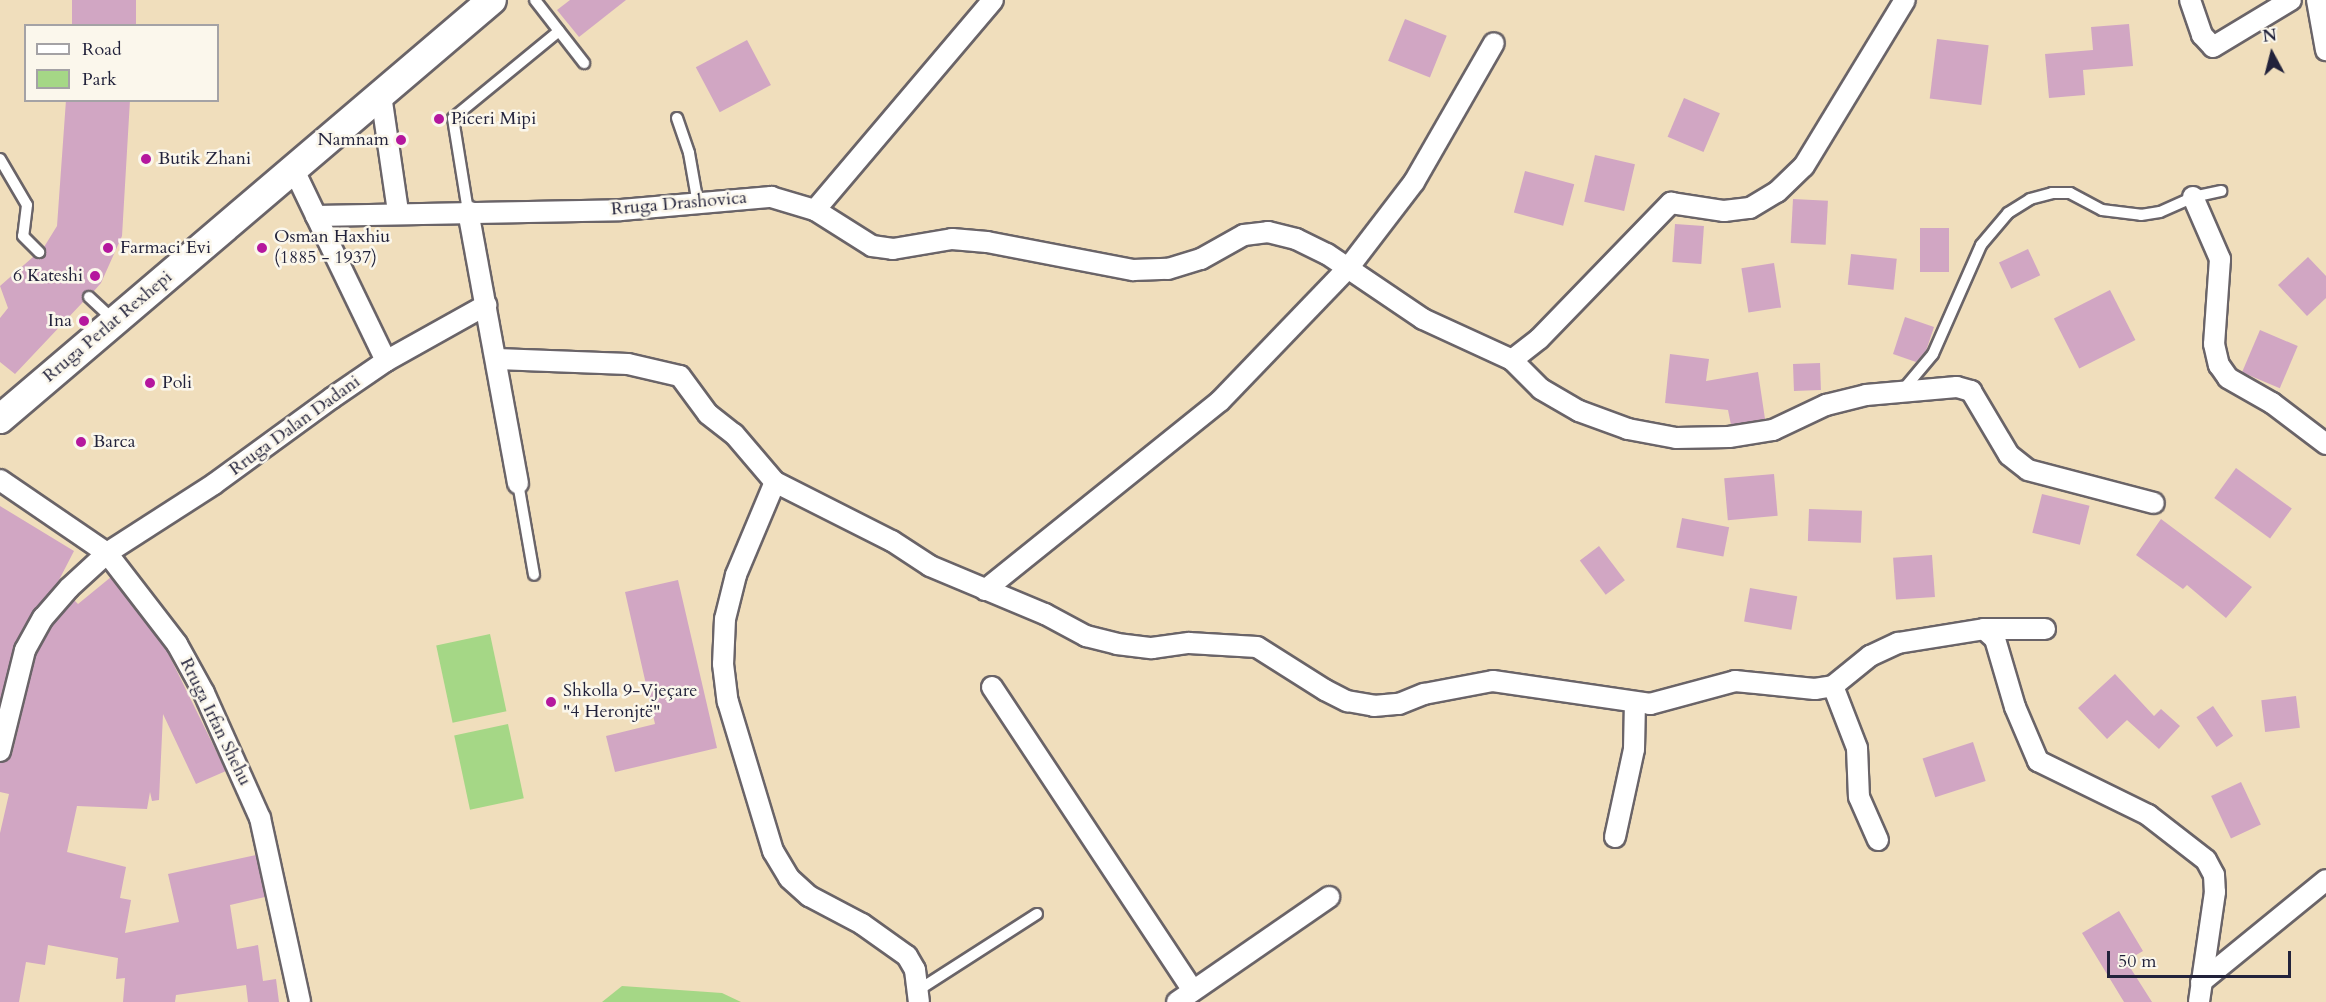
<!DOCTYPE html>
<meta charset="utf-8">
<style>
body{margin:0}
#map{position:relative;width:2326px;height:1002px;overflow:hidden;background:#f0debc;font-family:Cardo,serif}
div>[style]{position:absolute}
[style*='--x']{left:calc(var(--x)*1px);top:calc(var(--y)*1px);width:calc(var(--w)*1px);rotate:calc(var(--a)*1deg)}
.green>*{inset:0;background:#a5d786;transform-origin:0 0}
.building>*{inset:0;background:#d1a6c3;transform-origin:0 0}
.roads{filter:drop-shadow(2px 0 #6a6468) drop-shadow(-2px 0 #6a6468) drop-shadow(0 2px #6a6468) drop-shadow(0 -2px #6a6468)}
.lane>*{height:10px;margin:-5px;padding:0 5px;transform-origin:5px;border-radius:5px;background:#fff}
.street>*{height:20px;margin:-10px;padding:0 10px;transform-origin:10px;border-radius:10px;background:#fff}
.secondary>*{height:28px;margin:-14px;padding:0 14px;transform-origin:14px;border-radius:14px;background:#fff}
.dots>*{width:16px;height:16px;translate:-50% -50%;box-sizing:border-box;border:3px solid #fbf7ec;border-radius:50%}
span{translate:-50% -50%;white-space:nowrap;text-align:center;line-height:1.15;-webkit-text-stroke:5px #fbf7ec;paint-order:stroke}
.poi-label{font-size:18px;color:#22223b}
.left{translate:0 -50%;text-align:left}
.right{translate:-100% -50%;text-align:right}
.street-label{font-size:18px;color:#22223b}
.legend{position:absolute;left:24px;top:24px;width:195px;height:78px;box-sizing:border-box;background:#fbf7ec;border:2px solid #a4a2a5;margin:0;padding:8px 10px;list-style:none;font-size:18px;color:#22223b}
.legend li{display:flex;align-items:center;gap:12px;height:30px}
.legend b{width:30px;border:2px solid #a4a2a5}
.north{position:absolute;left:2242px;top:24px;width:60px;height:60px;-webkit-text-stroke:4px #fbf7ec;paint-order:stroke;rotate:353deg;font-size:16px;font-weight:700;line-height:24px;text-align:center;color:#22223b}
.north::after{content:'';display:block;margin:auto;width:21px;height:27px;background:#22223b;clip-path:polygon(50% 0,100% 100%,50% 72%,0 100%)}
.scale{position:absolute;left:2107px;top:951px;width:184px;height:27px;box-sizing:border-box;border:3px solid #22223b;border-top:0;padding-left:8px;font-size:18px;line-height:21px;white-space:nowrap;color:#22223b;-webkit-text-stroke:4px #fbf7ec;paint-order:stroke}
</style>
<div id="map">
<div class="green">
<div style="left:490px;top:634px;width:79px;height:55px;rotate:78deg"></div>
<div style="left:508px;top:724px;width:76px;height:55px;rotate:78deg"></div>
<div style="clip-path:polygon(622px 986px,722px 993px,741px 1002px,602px 1002px)"></div>
</div>
<div class="building">
<div style="left:72px;top:0;width:64px;height:26px"></div>
<div style="clip-path:polygon(570px 0,626px 0,579px 37px,557px 10px)"></div>
<div style="left:1405px;top:19px;width:45px;height:45px;rotate:22deg"></div>
<div style="clip-path:polygon(2129px 24px,2133px 66px,2083px 70px,2085px 95px,2049px 98px,2045px 54px,2093px 50px,2091px 27px)"></div>
<div style="left:1937px;top:39px;width:52px;height:60px;rotate:7deg"></div>
<div style="left:747px;top:40px;width:51px;height:58px;rotate:62deg"></div>
<div style="left:1684px;top:98px;width:39px;height:42px;rotate:23deg"></div>
<div style="clip-path:polygon(66px 100px,130px 100px,122px 236px,101px 283px,94px 291px,84px 292px,83px 302px,15px 374px,0 362px,0 318px,8px 308px,0 286px,33px 257px,45px 257px,44px 247px,57px 226px)"></div>
<div style="left:1595px;top:155px;width:41px;height:48px;rotate:13deg"></div>
<div style="left:1525px;top:171px;width:51px;height:43px;rotate:15deg"></div>
<div style="left:1793px;top:199px;width:35px;height:44px;rotate:3deg"></div>
<div style="left:1675px;top:224px;width:29px;height:38px;rotate:4deg"></div>
<div style="left:1920px;top:228px;width:29px;height:44px"></div>
<div style="left:2028px;top:249px;width:29px;height:32px;rotate:65deg"></div>
<div style="left:1851px;top:254px;width:46px;height:31px;rotate:6deg"></div>
<div style="clip-path:polygon(2308px 257px,2326px 276px,2326px 298px,2307px 316px,2278px 285px)"></div>
<div style="left:1774px;top:263px;width:45px;height:33px;rotate:81deg"></div>
<div style="left:2110px;top:290px;width:56px;height:63px;rotate:63deg"></div>
<div style="clip-path:polygon(1905px 317px,1934px 327px,1926px 351px,1916px 362px,1893px 354px)"></div>
<div style="left:2260px;top:330px;width:41px;height:46px;rotate:23deg"></div>
<div style="clip-path:polygon(1670px 354px,1709px 359px,1706px 381px,1758px 372px,1765px 419px,1731px 425px,1728px 410px,1665px 403px)"></div>
<div style="left:1820px;top:363px;width:27px;height:27px;rotate:88deg"></div>
<div style="left:2236px;top:468px;width:69px;height:37px;rotate:36deg"></div>
<div style="left:1774px;top:474px;width:42px;height:50px;rotate:85deg"></div>
<div style="left:2042px;top:494px;width:49px;height:40px;rotate:14deg"></div>
<div style="clip-path:polygon(0 506px,74px 551px,58px 582px,33px 612px,15px 644px,0 701px)"></div>
<div style="left:1809px;top:509px;width:53px;height:32px;rotate:2deg"></div>
<div style="left:1682px;top:518px;width:48px;height:30px;rotate:11deg"></div>
<div style="clip-path:polygon(2161px 519px,2252px 587px,2226px 618px,2187px 585px,2183px 589px,2136px 555px)"></div>
<div style="left:1599px;top:546px;width:43px;height:24px;rotate:53deg"></div>
<div style="left:1932px;top:555px;width:42px;height:39px;rotate:86deg"></div>
<div style="clip-path:polygon(111px 577px,167px 651px,226px 771px,196px 784px,163px 714px,159px 800px,152px 801px,150px 792px,147px 809px,77px 806px,67px 852px,126px 867px,120px 898px,131px 900px,125px 933px,179px 922px,168px 874px,256px 855px,265px 897px,230px 905px,237px 949px,258px 945px,263px 981px,276px 979px,279px 1002px,248px 1002px,246px 985px,176px 995px,175px 1002px,123px 1002px,125px 978px,116px 979px,118px 958px,48px 945px,45px 965px,26px 962px,19px 1002px,0 1002px,0 833px,9px 794px,0 792px,0 763px,12px 754px,36px 654px,53px 625px,74px 600px,78px 604px)"></div>
<div style="clip-path:polygon(678px 580px,717px 748px,615px 772px,606px 736px,655px 724px,625px 592px)"></div>
<div style="left:1750px;top:588px;width:48px;height:34px;rotate:10deg"></div>
<div style="clip-path:polygon(2115px 674px,2154px 716px,2161px 709px,2180px 726px,2159px 749px,2127px 720px,2107px 739px,2078px 708px)"></div>
<div style="left:2296px;top:696px;width:32px;height:35px;rotate:83deg"></div>
<div style="left:2213px;top:706px;width:36px;height:20px;rotate:56deg"></div>
<div style="left:1973px;top:742px;width:41px;height:53px;rotate:72deg"></div>
<div style="left:2241px;top:782px;width:47px;height:33px;rotate:65deg"></div>
<div style="clip-path:polygon(2119px 911px,2143px 951px,2126px 961px,2152px 1002px,2124px 1002px,2082px 933px)"></div>
</div>
<div class="roads">
<div class="lane">
<div style="--x:535;--y:0;--w:80;--a:52.1"></div>
<div style="--x:677;--y:118;--w:37;--a:71"></div>
<div style="--x:689;--y:153;--w:52;--a:80"></div>
<div style="--x:0;--y:159;--w:53;--a:59.6"></div>
<div style="--x:27;--y:205;--w:31;--a:97"></div>
<div style="--x:23;--y:236;--w:23;--a:45"></div>
<div style="--x:468;--y:211;--w:94;--a:-99.2"></div>
<div style="--x:453;--y:118;--w:137;--a:-39.4"></div>
<div style="--x:89;--y:297;--w:33;--a:43"></div>
<div style="--x:1902;--y:391;--w:48;--a:-50"></div>
<div style="--x:1933;--y:354;--w:119;--a:-66.2"></div>
<div style="--x:1981;--y:245;--w:42;--a:-49.8"></div>
<div style="--x:2008;--y:213;--w:26;--a:-32"></div>
<div style="--x:2030;--y:199;--w:23;--a:-15"></div>
<div style="--x:2052;--y:193;--w:18;--a:0"></div>
<div style="--x:2070;--y:193;--w:36;--a:28"></div>
<div style="--x:2102;--y:210;--w:39;--a:7"></div>
<div style="--x:2141;--y:215;--w:19;--a:-9"></div>
<div style="--x:2160;--y:212;--w:36;--a:-24"></div>
<div style="--x:2193;--y:197;--w:29;--a:-12"></div>
<div style="--x:518;--y:483;--w:93;--a:80.1"></div>
<div style="--x:920;--y:989;--w:139;--a:-32.7"></div>
</div>
<div class="street">
<div style="--x:2190;--y:0;--w:37;--a:71"></div>
<div style="--x:2202;--y:35;--w:16;--a:47"></div>
<div style="--x:2213;--y:47;--w:91;--a:-31.1"></div>
<div style="--x:2317;--y:0;--w:51;--a:79.8"></div>
<div style="--x:381;--y:95;--w:118;--a:81.7"></div>
<div style="--x:294;--y:170;--w:51;--a:64.4"></div>
<div style="--x:316;--y:216;--w:305;--a:-1.1"></div>
<div style="--x:621;--y:210;--w:151;--a:-5"></div>
<div style="--x:771;--y:197;--w:46;--a:16.5"></div>
<div style="--x:815;--y:210;--w:275;--a:-49.7"></div>
<div style="--x:2193;--y:197;--w:68;--a:66.5"></div>
<div style="--x:2220;--y:259;--w:85;--a:94"></div>
<div style="--x:2214;--y:344;--w:22;--a:77"></div>
<div style="--x:2219;--y:365;--w:16;--a:55"></div>
<div style="--x:2228;--y:378;--w:51;--a:29.6"></div>
<div style="--x:2272;--y:403;--w:68;--a:37.2"></div>
<div style="--x:815;--y:210;--w:67;--a:32.3"></div>
<div style="--x:872;--y:246;--w:21;--a:8"></div>
<div style="--x:893;--y:249;--w:60;--a:-9.6"></div>
<div style="--x:952;--y:239;--w:35;--a:5"></div>
<div style="--x:987;--y:242;--w:149;--a:10.9"></div>
<div style="--x:1133;--y:270;--w:35;--a:-2"></div>
<div style="--x:1168;--y:269;--w:34;--a:-17"></div>
<div style="--x:1201;--y:259;--w:49;--a:-29.2"></div>
<div style="--x:1244;--y:235;--w:24;--a:-7"></div>
<div style="--x:1268;--y:232;--w:29;--a:14"></div>
<div style="--x:1296;--y:239;--w:34;--a:26"></div>
<div style="--x:1327;--y:254;--w:116;--a:34.1"></div>
<div style="--x:1423;--y:319;--w:98;--a:24.7"></div>
<div style="--x:1512;--y:360;--w:34;--a:-38"></div>
<div style="--x:1539;--y:339;--w:190;--a:-45.9"></div>
<div style="--x:1671;--y:203;--w:54;--a:8.6"></div>
<div style="--x:1724;--y:211;--w:26;--a:-7"></div>
<div style="--x:1750;--y:208;--w:31;--a:-31"></div>
<div style="--x:1777;--y:192;--w:37;--a:-44"></div>
<div style="--x:1804;--y:166;--w:194;--a:-58.7"></div>
<div style="--x:468;--y:211;--w:277;--a:79.6"></div>
<div style="--x:316;--y:216;--w:161;--a:64.2"></div>
<div style="--x:497;--y:359;--w:131;--a:2.2"></div>
<div style="--x:628;--y:364;--w:53;--a:13"></div>
<div style="--x:680;--y:376;--w:47;--a:53.6"></div>
<div style="--x:708;--y:414;--w:33;--a:38"></div>
<div style="--x:734;--y:434;--w:63;--a:49.5"></div>
<div style="--x:775;--y:482;--w:131;--a:26.8"></div>
<div style="--x:892;--y:541;--w:45;--a:33.3"></div>
<div style="--x:930;--y:566;--w:125;--a:22.7"></div>
<div style="--x:1045;--y:614;--w:47;--a:28.2"></div>
<div style="--x:1086;--y:636;--w:32;--a:14"></div>
<div style="--x:1117;--y:644;--w:35;--a:7"></div>
<div style="--x:1152;--y:648;--w:37;--a:-8"></div>
<div style="--x:1189;--y:643;--w:68;--a:3.4"></div>
<div style="--x:1257;--y:647;--w:80;--a:32.3"></div>
<div style="--x:1325;--y:690;--w:25;--a:27"></div>
<div style="--x:1347;--y:701;--w:27;--a:10"></div>
<div style="--x:1374;--y:706;--w:25;--a:-5"></div>
<div style="--x:1399;--y:704;--w:27;--a:-22"></div>
<div style="--x:1424;--y:694;--w:70;--a:-10.7"></div>
<div style="--x:1493;--y:681;--w:159;--a:8.3"></div>
<div style="--x:1650;--y:704;--w:88;--a:-15.1"></div>
<div style="--x:1735;--y:681;--w:80;--a:5.7"></div>
<div style="--x:1815;--y:689;--w:18;--a:-9"></div>
<div style="--x:1833;--y:686;--w:48;--a:-39"></div>
<div style="--x:1870;--y:656;--w:31;--a:-25"></div>
<div style="--x:1898;--y:643;--w:87;--a:-9.2"></div>
<div style="--x:1984;--y:629;--w:15;--a:42"></div>
<div style="--x:1995;--y:639;--w:71;--a:73.6"></div>
<div style="--x:2015;--y:707;--w:59;--a:66.9"></div>
<div style="--x:2038;--y:761;--w:123;--a:26.1"></div>
<div style="--x:2148;--y:815;--w:73;--a:37.8"></div>
<div style="--x:2206;--y:860;--w:17;--a:62"></div>
<div style="--x:2214;--y:875;--w:17;--a:87"></div>
<div style="--x:2215;--y:892;--w:111;--a:98.3"></div>
<div style="--x:1512;--y:360;--w:41;--a:45"></div>
<div style="--x:1541;--y:389;--w:44;--a:30.1"></div>
<div style="--x:1579;--y:411;--w:52;--a:20.2"></div>
<div style="--x:1628;--y:429;--w:49;--a:10.6"></div>
<div style="--x:1676;--y:438;--w:53;--a:-1.1"></div>
<div style="--x:1729;--y:437;--w:45;--a:-9"></div>
<div style="--x:1773;--y:430;--w:59;--a:-25.3"></div>
<div style="--x:1826;--y:405;--w:41;--a:-14"></div>
<div style="--x:1866;--y:395;--w:91;--a:-5"></div>
<div style="--x:1957;--y:387;--w:15;--a:16"></div>
<div style="--x:1971;--y:391;--w:74;--a:59.3"></div>
<div style="--x:2009;--y:455;--w:24;--a:38"></div>
<div style="--x:2028;--y:470;--w:130;--a:14.7"></div>
<div style="--x:0;--y:480;--w:130;--a:34.3"></div>
<div style="--x:107;--y:553;--w:115;--a:52.4"></div>
<div style="--x:177;--y:644;--w:56;--a:61.1"></div>
<div style="--x:204;--y:693;--w:137;--a:65.9"></div>
<div style="--x:260;--y:818;--w:188;--a:77.7"></div>
<div style="--x:775;--y:482;--w:101;--a:112.8"></div>
<div style="--x:736;--y:575;--w:45;--a:104"></div>
<div style="--x:725;--y:619;--w:45;--a:92.5"></div>
<div style="--x:723;--y:664;--w:38;--a:83"></div>
<div style="--x:728;--y:702;--w:156;--a:73.2"></div>
<div style="--x:773;--y:851;--w:31;--a:59"></div>
<div style="--x:789;--y:878;--w:27;--a:42"></div>
<div style="--x:809;--y:896;--w:60;--a:27.8"></div>
<div style="--x:862;--y:924;--w:55;--a:35.4"></div>
<div style="--x:907;--y:956;--w:16;--a:60"></div>
<div style="--x:915;--y:970;--w:32;--a:83"></div>
<div style="--x:985;--y:590;--w:302;--a:-38.8"></div>
<div style="--x:1220;--y:401;--w:186;--a:-46.1"></div>
<div style="--x:1349;--y:267;--w:107;--a:-52.6"></div>
<div style="--x:1414;--y:182;--w:160;--a:-60.1"></div>
<div style="--x:1984;--y:629;--w:61;--a:0"></div>
<div style="--x:1833;--y:686;--w:66;--a:68.8"></div>
<div style="--x:1857;--y:748;--w:49;--a:87.7"></div>
<div style="--x:1859;--y:797;--w:47;--a:66.2"></div>
<div style="--x:992;--y:687;--w:364;--a:56.5"></div>
<div style="--x:0;--y:751;--w:104;--a:-76.1"></div>
<div style="--x:25;--y:650;--w:37;--a:-61"></div>
<div style="--x:43;--y:618;--w:40;--a:-49"></div>
<div style="--x:69;--y:588;--w:52;--a:-42.6"></div>
<div style="--x:107;--y:553;--w:127;--a:-32.8"></div>
<div style="--x:214;--y:484;--w:146;--a:-36.1"></div>
<div style="--x:332;--y:398;--w:65;--a:-34.4"></div>
<div style="--x:386;--y:361;--w:115;--a:-29.2"></div>
<div style="--x:1615;--y:837;--w:90;--a:-77.8"></div>
<div style="--x:1634;--y:749;--w:46;--a:-88.8"></div>
<div style="--x:2201;--y:982;--w:161;--a:-39.2"></div>
<div style="--x:1177;--y:1002;--w:185;--a:-34.6"></div>
</div>
<div class="secondary">
<div style="--x:0;--y:419;--w:646;--a:-40.42"></div>
</div>
</div>
<div class="dots">
<div style="left:439px;top:119px;background:#b5179e"></div>
<div style="left:401px;top:140px;background:#b5179e"></div>
<div style="left:146px;top:159px;background:#b5179e"></div>
<div style="left:108px;top:248px;background:#b5179e"></div>
<div style="left:262px;top:248px;background:#b5179e"></div>
<div style="left:95px;top:276px;background:#b5179e"></div>
<div style="left:84px;top:321px;background:#b5179e"></div>
<div style="left:150px;top:383px;background:#b5179e"></div>
<div style="left:81px;top:442px;background:#b5179e"></div>
<div style="left:551px;top:702px;background:#b5179e"></div>
</div>
<div class="poi-label">
<span class="left" style="left:451px;top:119px">Piceri Mipi</span>
<span class="right" style="left:389px;top:140px">Namnam</span>
<span class="left" style="left:158px;top:159px">Butik Zhani</span>
<span class="left" style="left:274px;top:248px">Osman Haxhiu<br>(1885 - 1937)</span>
<span class="left" style="left:120px;top:248px">Farmaci Evi</span>
<span class="right" style="left:83px;top:276px">6 Kateshi</span>
<span class="right" style="left:72px;top:321px">Ina</span>
<span class="left" style="left:162px;top:383px">Poli</span>
<span class="left" style="left:93px;top:442px">Barca</span>
<span class="left" style="left:563px;top:702px">Shkolla 9-Vjeçare<br>"4 Heronjtë"</span>
</div>
<div class="street-label">
<span style="left:679px;top:204px;rotate:-5deg">Rruga Drashovica</span>
<span style="left:108px;top:327px;rotate:-40deg">Rruga Perlat Rexhepi</span>
<span style="left:295px;top:426px;rotate:-36deg">Rruga Dalan Dadani</span>
<span style="left:215px;top:722px;rotate:64deg">Rruga Irfan Shehu</span>
</div>
<ul class="legend">
<li><b style="height:8px;background:#fff"></b>Road</li>
<li><b style="height:16px;background:#a5d786"></b>Park</li>
</ul>
<div class="north">N</div>
<div class="scale">50 m</div>
</div>
